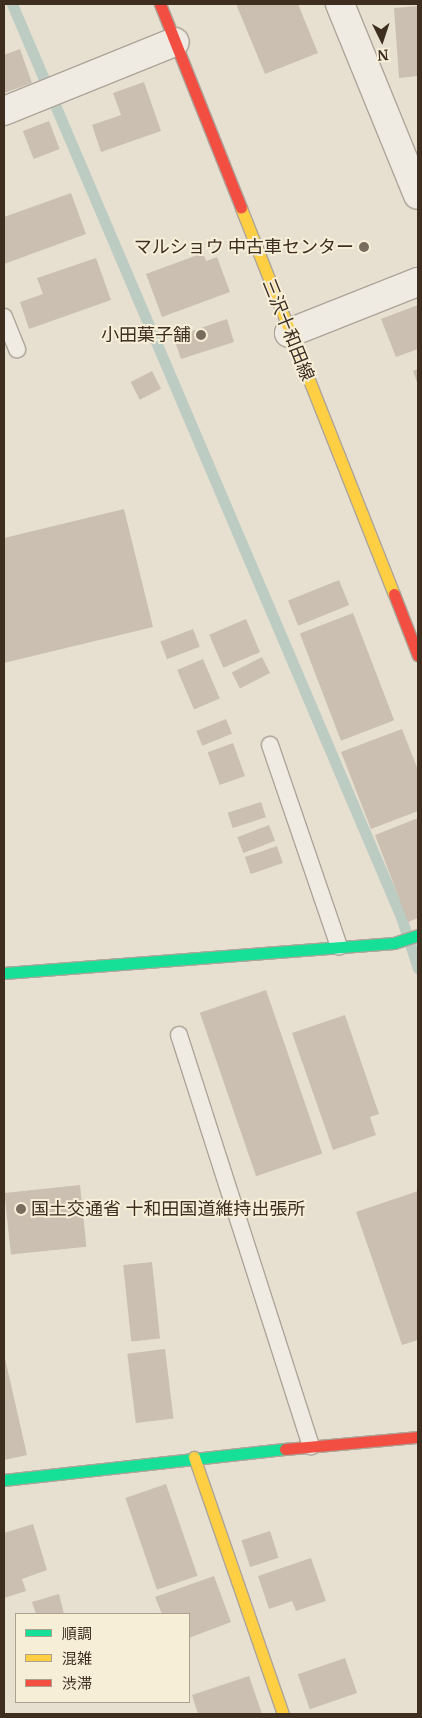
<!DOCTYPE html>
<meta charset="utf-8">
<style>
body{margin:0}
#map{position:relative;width:422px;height:1718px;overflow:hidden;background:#e7e0d1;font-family:Merriweather,"Noto Sans JP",serif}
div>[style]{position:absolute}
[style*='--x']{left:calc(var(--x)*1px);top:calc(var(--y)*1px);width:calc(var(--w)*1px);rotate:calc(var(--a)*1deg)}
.stream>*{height:11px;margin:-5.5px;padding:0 5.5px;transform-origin:5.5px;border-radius:5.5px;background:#bcccc2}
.building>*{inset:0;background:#cbbfb2;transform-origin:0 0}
.roads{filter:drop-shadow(1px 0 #ada599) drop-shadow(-1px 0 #ada599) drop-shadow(0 1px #ada599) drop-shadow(0 -1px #ada599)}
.lane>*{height:16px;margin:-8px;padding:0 8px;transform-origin:8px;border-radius:8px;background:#efebe3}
.street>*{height:28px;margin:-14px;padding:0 14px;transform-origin:14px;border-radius:14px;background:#efebe3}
.fast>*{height:11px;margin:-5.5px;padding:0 5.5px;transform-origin:5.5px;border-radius:5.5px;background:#16e098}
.slow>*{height:11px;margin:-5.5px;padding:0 5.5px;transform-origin:5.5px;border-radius:5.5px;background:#ffcf43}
.jam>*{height:11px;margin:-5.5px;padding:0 5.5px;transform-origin:5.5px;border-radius:5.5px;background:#f24e42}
.dots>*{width:14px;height:14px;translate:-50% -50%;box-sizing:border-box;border:2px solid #f7eed8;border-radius:50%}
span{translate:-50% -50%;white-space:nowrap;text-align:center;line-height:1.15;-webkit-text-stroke:4px #f7eed8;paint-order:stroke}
.poi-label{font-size:18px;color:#3d2e20}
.right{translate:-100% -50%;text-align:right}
.left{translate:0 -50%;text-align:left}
.street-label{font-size:18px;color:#3d2e20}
.frame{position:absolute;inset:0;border:5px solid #3d2e20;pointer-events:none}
.legend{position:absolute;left:15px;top:1613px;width:175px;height:90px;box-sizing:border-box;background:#f7eed8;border:1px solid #ada18e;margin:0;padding:6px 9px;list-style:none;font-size:15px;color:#3d2e20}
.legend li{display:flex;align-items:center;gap:10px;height:25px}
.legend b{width:25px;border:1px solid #ada18e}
.north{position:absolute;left:357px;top:15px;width:50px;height:50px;-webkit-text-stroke:4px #f7eed8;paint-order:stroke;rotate:176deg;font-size:14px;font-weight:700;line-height:20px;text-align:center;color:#3d2e20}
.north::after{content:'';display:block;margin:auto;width:18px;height:22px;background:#3d2e20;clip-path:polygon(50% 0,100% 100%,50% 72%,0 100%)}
</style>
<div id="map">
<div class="stream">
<div style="--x:12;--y:4;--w:992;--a:66.92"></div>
<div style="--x:401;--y:917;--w:54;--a:71.6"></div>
</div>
<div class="building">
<div style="clip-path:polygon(236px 4px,298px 4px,318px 53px,265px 74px)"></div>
<div style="clip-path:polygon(418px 6px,418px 76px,399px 78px,394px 8px)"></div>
<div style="clip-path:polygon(20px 49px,32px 83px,4px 93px,4px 55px)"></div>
<div style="clip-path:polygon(144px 82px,161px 131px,101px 152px,92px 125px,121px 115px,113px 93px)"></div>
<div style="left:49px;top:121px;width:30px;height:28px;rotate:69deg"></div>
<div style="clip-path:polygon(71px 193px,86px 234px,4px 264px,4px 217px)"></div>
<div style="clip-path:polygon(203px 253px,206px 261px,217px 257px,230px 292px,162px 317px,146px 274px)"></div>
<div style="clip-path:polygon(96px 258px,111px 300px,29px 329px,20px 302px,43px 294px,37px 278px)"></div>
<div style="clip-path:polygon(418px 305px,418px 349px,396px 357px,381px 319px)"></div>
<div style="clip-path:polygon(227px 319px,234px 342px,181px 359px,171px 330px,188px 325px,189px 332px)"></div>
<div style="clip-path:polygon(418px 369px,418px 385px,413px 371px)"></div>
<div style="left:152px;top:371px;width:20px;height:24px;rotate:63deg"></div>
<div style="clip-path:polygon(124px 509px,153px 627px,4px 663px,4px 538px)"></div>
<div style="left:339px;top:580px;width:27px;height:55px;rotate:68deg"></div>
<div style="left:353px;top:613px;width:115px;height:57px;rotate:69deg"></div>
<div style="left:246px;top:619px;width:36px;height:40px;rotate:67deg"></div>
<div style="left:193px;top:629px;width:19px;height:35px;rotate:69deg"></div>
<div style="left:262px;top:657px;width:18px;height:34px;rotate:63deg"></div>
<div style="left:203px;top:659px;width:43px;height:28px;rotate:67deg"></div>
<div style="left:226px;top:719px;width:16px;height:32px;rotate:68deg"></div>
<div style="clip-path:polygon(402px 729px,418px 770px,418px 811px,371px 829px,341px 752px)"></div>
<div style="left:233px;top:743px;width:35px;height:27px;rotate:70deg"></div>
<div style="left:261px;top:802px;width:16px;height:35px;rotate:72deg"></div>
<div style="clip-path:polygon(418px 818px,418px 918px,408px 922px,375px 835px)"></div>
<div style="left:269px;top:825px;width:17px;height:34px;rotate:69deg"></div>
<div style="left:277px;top:846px;width:18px;height:34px;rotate:71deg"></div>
<div style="left:266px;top:990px;width:173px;height:70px;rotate:71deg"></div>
<div style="clip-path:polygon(345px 1015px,379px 1114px,370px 1117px,376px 1135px,333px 1150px,292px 1033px)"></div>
<div style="left:80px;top:1185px;width:62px;height:76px;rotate:84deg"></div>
<div style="clip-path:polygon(418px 1191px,418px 1340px,402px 1345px,356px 1212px)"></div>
<div style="left:152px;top:1262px;width:77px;height:29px;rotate:84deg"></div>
<div style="left:165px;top:1349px;width:70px;height:38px;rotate:83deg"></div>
<div style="clip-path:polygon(4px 1354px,27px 1455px,4px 1460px)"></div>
<div style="left:166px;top:1484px;width:97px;height:43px;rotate:71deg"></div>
<div style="clip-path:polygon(33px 1524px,47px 1570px,22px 1579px,26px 1591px,4px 1598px,4px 1533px)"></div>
<div style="left:270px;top:1531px;width:28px;height:30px;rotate:72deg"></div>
<div style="clip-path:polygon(311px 1558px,326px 1601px,296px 1611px,292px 1601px,269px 1609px,258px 1576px)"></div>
<div style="clip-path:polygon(214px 1576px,231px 1622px,189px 1638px,189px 1614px,162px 1614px,155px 1597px)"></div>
<div style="clip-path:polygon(59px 1594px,64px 1614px,36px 1614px,32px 1602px)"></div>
<div style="left:345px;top:1658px;width:37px;height:50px;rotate:71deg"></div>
<div style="clip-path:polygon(249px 1676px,262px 1714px,198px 1714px,192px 1695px)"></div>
</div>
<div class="roads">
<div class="lane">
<div style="--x:4;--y:317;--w:35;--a:68"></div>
<div style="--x:270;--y:745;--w:213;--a:71.1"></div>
<div style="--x:179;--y:1035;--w:432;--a:72.2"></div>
</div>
<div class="street">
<div style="--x:340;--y:4;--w:206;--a:67.8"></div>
<div style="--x:4;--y:111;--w:184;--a:-22"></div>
<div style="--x:289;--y:333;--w:139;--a:-21.6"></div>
</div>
<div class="fast">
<div style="--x:4;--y:973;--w:391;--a:-4.4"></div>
<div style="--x:394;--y:943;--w:25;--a:-18"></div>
<div style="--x:4;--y:1480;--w:283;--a:-6.3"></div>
</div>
<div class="slow">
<div style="--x:241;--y:208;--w:415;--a:68.4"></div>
<div style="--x:194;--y:1457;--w:272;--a:70.9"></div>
</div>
<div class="jam">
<div style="--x:160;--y:4;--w:219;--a:68.3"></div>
<div style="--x:394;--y:594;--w:66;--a:68.8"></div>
<div style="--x:285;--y:1449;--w:134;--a:-5.2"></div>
</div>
</div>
<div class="dots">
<div style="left:364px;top:247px;background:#786c5e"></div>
<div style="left:201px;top:335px;background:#786c5e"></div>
<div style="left:21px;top:1209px;background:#786c5e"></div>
</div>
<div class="poi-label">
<span class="right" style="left:354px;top:247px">マルショウ 中古車センター</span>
<span class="right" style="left:191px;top:335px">小田菓子舗</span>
<span class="left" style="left:31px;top:1209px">国土交通省 十和田国道維持出張所</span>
</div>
<div class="street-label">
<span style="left:288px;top:330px;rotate:68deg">三沢十和田線</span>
</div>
<div class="frame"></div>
<ul class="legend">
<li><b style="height:6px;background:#16e098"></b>順調</li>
<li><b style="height:6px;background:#ffcf43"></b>混雑</li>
<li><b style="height:6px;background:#f24e42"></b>渋滞</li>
</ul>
<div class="north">N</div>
</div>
